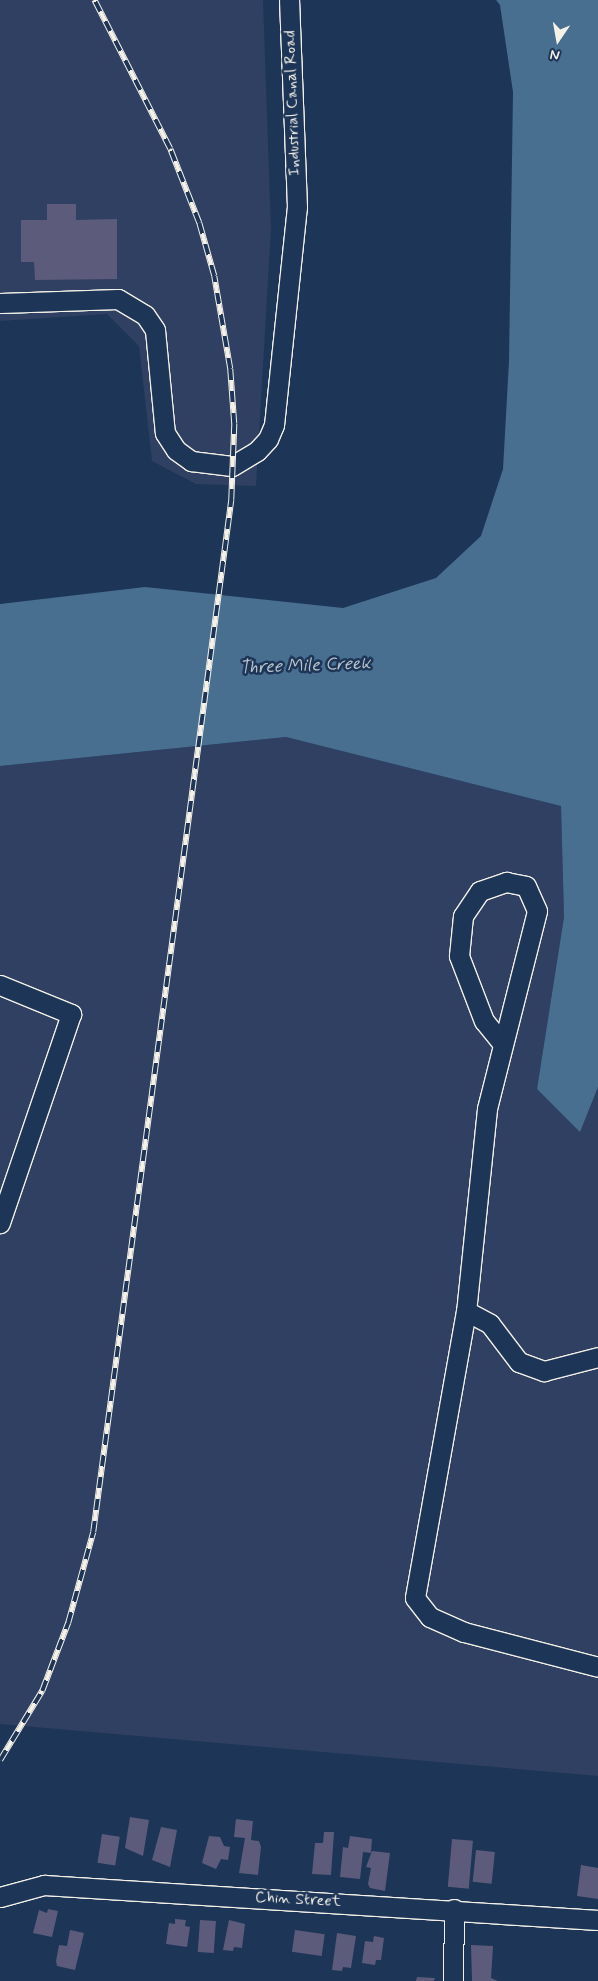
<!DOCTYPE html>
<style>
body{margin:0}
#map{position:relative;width:598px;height:1981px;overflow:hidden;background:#1d3557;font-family:Mynerve,sans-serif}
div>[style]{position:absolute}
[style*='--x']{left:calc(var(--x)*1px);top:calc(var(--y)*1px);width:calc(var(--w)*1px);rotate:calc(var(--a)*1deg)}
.built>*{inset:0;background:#304062}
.water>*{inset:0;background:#486e90}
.building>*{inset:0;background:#5d5b7b;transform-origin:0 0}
.roads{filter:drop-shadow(1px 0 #f4f1e8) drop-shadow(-1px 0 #f4f1e8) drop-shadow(0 1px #f4f1e8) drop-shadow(0 -1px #f4f1e8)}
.minor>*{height:19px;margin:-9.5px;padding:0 9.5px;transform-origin:9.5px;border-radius:9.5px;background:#1d3557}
.rail>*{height:5.5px;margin-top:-2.75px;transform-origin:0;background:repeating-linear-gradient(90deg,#1d3557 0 11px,#f4f1e8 0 22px);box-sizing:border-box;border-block:1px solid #f4f1e8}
span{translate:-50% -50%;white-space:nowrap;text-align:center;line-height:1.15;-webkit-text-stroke:5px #1d3557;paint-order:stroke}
.street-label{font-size:16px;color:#f4f1e8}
.water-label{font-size:18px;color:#b8c3c9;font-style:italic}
.north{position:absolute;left:533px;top:15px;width:50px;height:50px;-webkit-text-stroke:4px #1d3557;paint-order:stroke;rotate:192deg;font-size:14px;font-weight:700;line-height:20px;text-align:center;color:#f4f1e8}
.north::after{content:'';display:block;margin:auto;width:18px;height:22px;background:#f4f1e8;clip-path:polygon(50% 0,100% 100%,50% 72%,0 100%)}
</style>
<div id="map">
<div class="built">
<div style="clip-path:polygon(0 0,263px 0,271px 229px,256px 486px,196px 484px,152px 461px,139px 346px,107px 314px,0 321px)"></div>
<div style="clip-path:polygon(286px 737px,561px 806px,564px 917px,537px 1089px,580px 1131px,598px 1087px,598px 1776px,0 1724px,0 766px)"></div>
</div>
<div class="water">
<div style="clip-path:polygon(496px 0,598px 0,598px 1087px,580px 1132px,537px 1089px,564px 917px,561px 806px,286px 737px,0 766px,0 604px,145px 587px,343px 608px,436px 578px,481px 536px,503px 469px,509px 361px,513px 92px,500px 5px)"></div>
</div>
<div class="building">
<div style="clip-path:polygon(47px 204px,76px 204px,76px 220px,117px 219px,117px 279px,35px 280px,34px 262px,21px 262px,21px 220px,47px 220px)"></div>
<div style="clip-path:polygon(130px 1817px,149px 1820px,143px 1856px,125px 1848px)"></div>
<div style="clip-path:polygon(236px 1819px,253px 1821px,251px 1840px,259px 1841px,261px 1847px,258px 1875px,239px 1873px,245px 1838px,234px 1837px)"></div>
<div style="clip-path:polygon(161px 1827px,177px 1830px,170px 1867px,152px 1860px)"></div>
<div style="clip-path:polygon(324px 1832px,334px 1832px,331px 1875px,312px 1874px,315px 1843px,323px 1843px)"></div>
<div style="left:102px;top:1834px;width:18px;height:29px;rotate:9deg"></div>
<div style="clip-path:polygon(209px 1836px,220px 1837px,224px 1846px,230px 1847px,228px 1860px,221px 1859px,216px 1869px,202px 1863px)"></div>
<div style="clip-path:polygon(350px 1836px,372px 1839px,371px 1853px,363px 1852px,360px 1879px,340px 1877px,343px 1847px,348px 1848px)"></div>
<div style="left:452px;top:1839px;width:21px;height:48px;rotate:5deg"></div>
<div style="left:476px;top:1850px;width:19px;height:32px;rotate:6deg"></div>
<div style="clip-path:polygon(372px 1851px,390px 1853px,385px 1891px,370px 1888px,368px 1884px,371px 1868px,366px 1867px)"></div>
<div style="clip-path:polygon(581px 1865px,598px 1868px,598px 1899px,577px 1896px)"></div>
<div style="clip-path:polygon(48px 1909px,58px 1911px,52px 1937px,33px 1933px,39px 1910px,47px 1913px)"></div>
<div style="clip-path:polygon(175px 1919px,186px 1920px,185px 1926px,190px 1927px,187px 1947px,166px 1944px,169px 1923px,175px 1924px)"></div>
<div style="left:200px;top:1920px;width:16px;height:32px;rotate:4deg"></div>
<div style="clip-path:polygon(229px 1920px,245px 1924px,242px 1948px,234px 1947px,233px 1951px,223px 1950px)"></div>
<div style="clip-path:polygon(70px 1930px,84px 1933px,75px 1970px,57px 1966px,56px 1961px,59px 1945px,67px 1946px)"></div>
<div style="left:295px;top:1930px;width:30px;height:22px;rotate:8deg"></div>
<div style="clip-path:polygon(337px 1933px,356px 1936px,351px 1968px,343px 1967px,342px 1971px,332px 1970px)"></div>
<div style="clip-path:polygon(374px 1936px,384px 1938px,381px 1960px,376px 1960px,375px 1965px,362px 1963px,365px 1941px,373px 1942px)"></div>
<div style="clip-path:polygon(471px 1945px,493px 1946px,491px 1978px,498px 1981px,472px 1981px)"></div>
<div style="clip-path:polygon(417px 1977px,435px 1978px,434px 1981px,416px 1981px)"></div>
</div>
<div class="roads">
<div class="minor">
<div style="--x:0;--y:303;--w:118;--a:-1.9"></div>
<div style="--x:118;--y:299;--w:31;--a:31"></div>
<div style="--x:145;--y:315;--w:18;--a:56"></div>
<div style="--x:155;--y:330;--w:103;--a:84.5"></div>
<div style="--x:165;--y:433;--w:20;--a:57"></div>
<div style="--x:176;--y:450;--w:19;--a:36"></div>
<div style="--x:191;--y:461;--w:41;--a:7"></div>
<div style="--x:232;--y:466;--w:29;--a:-31"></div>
<div style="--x:257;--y:451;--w:16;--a:-47"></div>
<div style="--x:268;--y:439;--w:15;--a:-67"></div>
<div style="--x:274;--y:425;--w:219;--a:-84"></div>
<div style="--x:297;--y:207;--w:207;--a:-92.2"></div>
<div style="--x:0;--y:985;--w:77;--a:22.2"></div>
<div style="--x:71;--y:1014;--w:221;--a:108.8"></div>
<div style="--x:502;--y:1043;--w:28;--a:-129"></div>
<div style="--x:484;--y:1021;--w:70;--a:-111"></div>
<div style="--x:459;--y:956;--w:40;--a:-84.3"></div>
<div style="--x:463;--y:916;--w:30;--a:-56"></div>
<div style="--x:480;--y:891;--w:28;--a:-19"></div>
<div style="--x:506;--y:882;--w:20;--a:11"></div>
<div style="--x:526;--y:886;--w:27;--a:66"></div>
<div style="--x:537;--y:911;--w:204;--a:104.2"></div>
<div style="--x:487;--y:1109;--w:203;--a:95.9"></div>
<div style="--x:466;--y:1311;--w:291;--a:100.1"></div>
<div style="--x:415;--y:1598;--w:24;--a:52"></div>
<div style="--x:430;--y:1617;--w:37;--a:24"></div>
<div style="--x:464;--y:1632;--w:138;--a:14.6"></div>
<div style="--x:466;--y:1311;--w:27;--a:28"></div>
<div style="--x:490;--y:1324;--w:48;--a:52.7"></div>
<div style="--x:519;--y:1362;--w:27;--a:20"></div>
<div style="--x:544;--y:1371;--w:56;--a:-14.5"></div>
<div style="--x:0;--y:1897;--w:46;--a:-15.3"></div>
<div style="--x:44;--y:1885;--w:555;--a:3.61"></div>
<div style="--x:453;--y:1981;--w:72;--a:-89.2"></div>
</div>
</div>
<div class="rail">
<div style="--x:0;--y:1760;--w:81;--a:-58.7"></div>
<div style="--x:42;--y:1691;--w:73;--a:-69.1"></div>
<div style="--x:68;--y:1623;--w:94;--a:-74.6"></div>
<div style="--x:93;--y:1532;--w:1041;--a:-82.38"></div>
<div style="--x:231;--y:500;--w:76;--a:-87.7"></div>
<div style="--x:234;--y:424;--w:55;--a:-94.2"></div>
<div style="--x:230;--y:369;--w:94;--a:-99.8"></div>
<div style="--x:214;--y:276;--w:55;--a:-105.8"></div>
<div style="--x:199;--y:223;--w:79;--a:-111.4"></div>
<div style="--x:170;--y:149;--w:167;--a:-117"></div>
</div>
<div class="street-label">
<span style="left:293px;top:103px;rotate:-92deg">Industrial Canal Road</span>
<span style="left:298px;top:1900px;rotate:3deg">Chin Street</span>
</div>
<div class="water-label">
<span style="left:305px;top:666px;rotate:-2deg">Three Mile Creek</span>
</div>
<div class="north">N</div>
</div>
